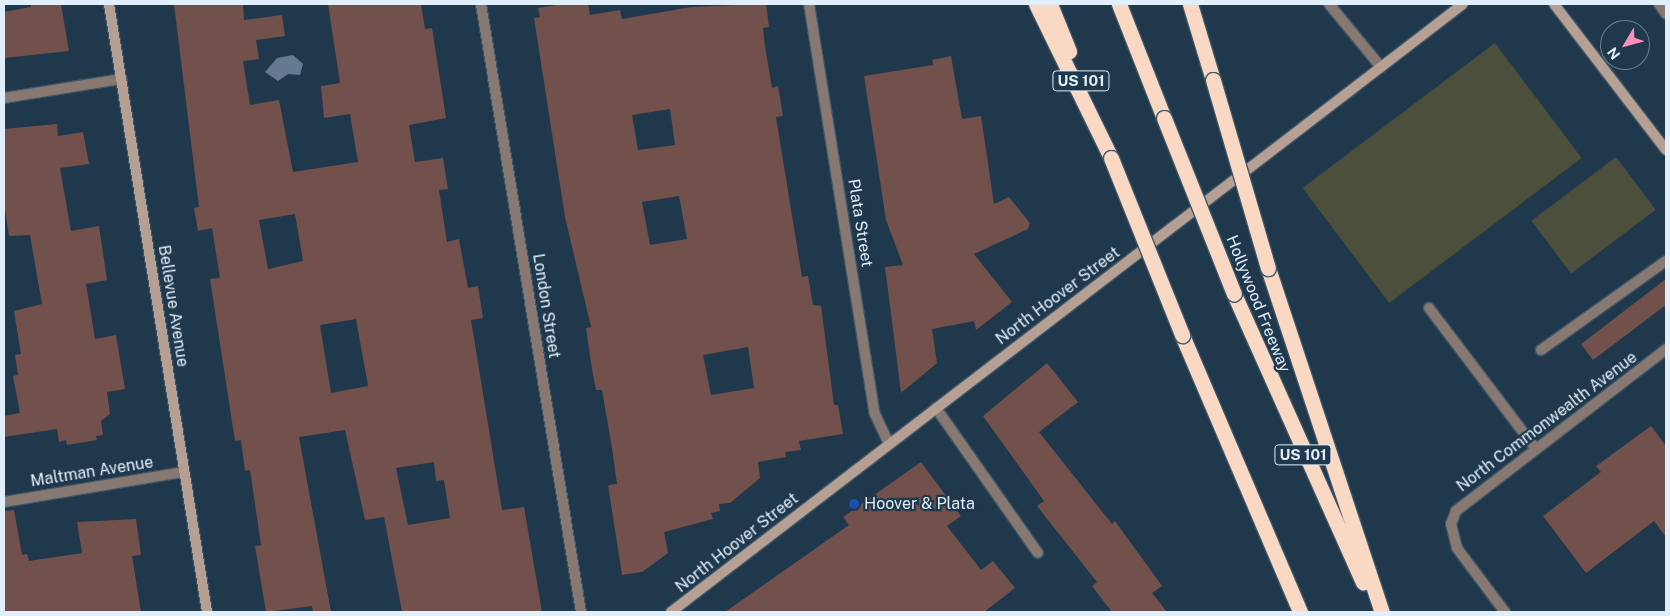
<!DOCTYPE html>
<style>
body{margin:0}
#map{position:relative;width:1670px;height:616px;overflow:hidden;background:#1f384b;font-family:"Public Sans",sans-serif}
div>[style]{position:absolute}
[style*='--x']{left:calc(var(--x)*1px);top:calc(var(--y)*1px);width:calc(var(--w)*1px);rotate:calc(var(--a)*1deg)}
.green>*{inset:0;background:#4c4f3b;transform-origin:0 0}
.water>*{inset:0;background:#637a91}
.building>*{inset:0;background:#72514c}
.roads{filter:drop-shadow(1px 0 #3e5567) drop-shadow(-1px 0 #3e5567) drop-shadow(0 1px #3e5567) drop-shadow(0 -1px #3e5567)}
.lane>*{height:10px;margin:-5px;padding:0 5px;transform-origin:5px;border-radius:5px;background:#877972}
.street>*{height:10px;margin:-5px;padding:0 5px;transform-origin:5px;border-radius:5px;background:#877972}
.secondary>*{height:10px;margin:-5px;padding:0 5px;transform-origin:5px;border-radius:5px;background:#b5a093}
.highway>*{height:15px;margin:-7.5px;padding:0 7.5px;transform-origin:7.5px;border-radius:7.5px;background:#f9d8c4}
.bridges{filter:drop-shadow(1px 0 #3e5567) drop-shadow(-1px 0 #3e5567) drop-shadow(0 1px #3e5567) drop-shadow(0 -1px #3e5567)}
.highway-bridge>*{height:15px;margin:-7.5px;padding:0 7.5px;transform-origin:7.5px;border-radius:7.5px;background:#f9d8c4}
.dots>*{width:14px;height:14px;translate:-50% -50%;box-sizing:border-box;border:2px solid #1f384b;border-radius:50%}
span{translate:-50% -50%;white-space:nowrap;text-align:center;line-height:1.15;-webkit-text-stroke:4.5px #1f384b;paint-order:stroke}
.shield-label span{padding:1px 4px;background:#1f384b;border:1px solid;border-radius:4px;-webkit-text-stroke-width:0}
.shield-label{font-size:15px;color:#e1effc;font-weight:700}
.street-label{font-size:16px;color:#e1effc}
.poi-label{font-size:16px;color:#e1effc}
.left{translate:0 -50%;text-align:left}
.frame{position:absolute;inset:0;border:5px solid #e1effc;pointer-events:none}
.north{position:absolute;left:1600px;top:20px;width:50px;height:50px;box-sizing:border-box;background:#1f384b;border:1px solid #6d8192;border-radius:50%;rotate:233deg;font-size:14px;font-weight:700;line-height:20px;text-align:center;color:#e1effc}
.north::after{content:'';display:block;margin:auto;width:18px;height:22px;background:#fe8ebc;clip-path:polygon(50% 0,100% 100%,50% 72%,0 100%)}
</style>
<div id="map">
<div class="green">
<div style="left:1495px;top:43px;width:144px;height:241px;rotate:53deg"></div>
<div style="left:1616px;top:157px;width:66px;height:106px;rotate:53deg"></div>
</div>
<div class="water">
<div style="clip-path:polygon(293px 55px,303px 64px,300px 75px,288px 74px,278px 81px,265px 72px,277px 58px)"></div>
</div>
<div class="building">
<div style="clip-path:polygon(31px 4px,61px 4px,69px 51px,4px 58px,4px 12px,31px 7px)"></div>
<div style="clip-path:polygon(evenodd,174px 4px,243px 4px,244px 20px,282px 15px,285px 36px,256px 40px,259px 59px,243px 61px,250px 105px,279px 100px,293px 172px,358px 162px,350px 114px,324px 118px,321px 86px,340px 83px,328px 4px,421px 4px,425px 29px,432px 28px,446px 118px,409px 125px,415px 162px,443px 158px,448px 189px,439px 190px,447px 242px,459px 239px,468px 288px,478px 286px,483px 318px,471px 320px,502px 510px,524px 507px,542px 612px,402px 612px,384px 517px,365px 520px,345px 430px,299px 437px,331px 612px,313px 612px,312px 606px,266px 612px,255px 546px,261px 545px,250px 470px,245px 471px,241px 440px,235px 441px,210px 279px,220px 278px,212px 228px,198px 231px,194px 208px,199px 207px,174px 4px,295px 214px,303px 261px,268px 269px,259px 220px,295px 214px,174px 4px,356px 319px,368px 386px,331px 393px,320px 325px,356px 319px,174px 4px,434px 462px,436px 481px,444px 480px,450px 518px,408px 525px,396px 468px,434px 462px)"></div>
<div style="clip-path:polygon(evenodd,563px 4px,588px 4px,590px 15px,620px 10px,622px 19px,691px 7px,766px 4px,769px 27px,763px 28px,765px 46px,772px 88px,778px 86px,783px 116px,776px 117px,802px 277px,808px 276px,813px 305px,821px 306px,834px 405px,838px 405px,843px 434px,799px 441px,801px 450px,785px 452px,786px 457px,758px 462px,760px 478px,730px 503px,719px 504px,720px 511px,711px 513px,713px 519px,664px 532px,668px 553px,642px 572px,622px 575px,608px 485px,617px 484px,612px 448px,602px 390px,596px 390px,592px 369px,586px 328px,591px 327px,565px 217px,534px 18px,540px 17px,538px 8px,563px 4px,670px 109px,675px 145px,638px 150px,632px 115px,670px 109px,563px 4px,679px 196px,687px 239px,650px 245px,642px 202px,679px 196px,563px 4px,748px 347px,754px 388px,711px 395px,703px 355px,748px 347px)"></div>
<div style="clip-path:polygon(951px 56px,962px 119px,981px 116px,994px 204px,1009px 197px,1030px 223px,1028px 229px,974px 254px,1012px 302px,976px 330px,974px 321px,932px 329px,937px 363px,901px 393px,885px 267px,903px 265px,886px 220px,864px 76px,933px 65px,932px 60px)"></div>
<div style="clip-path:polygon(57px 124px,58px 136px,83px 132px,89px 164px,60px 168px,71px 231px,99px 226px,107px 280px,86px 284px,95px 339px,116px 335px,125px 389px,107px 392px,110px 414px,101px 421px,103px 435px,96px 436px,97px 440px,67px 445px,66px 440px,59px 442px,57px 429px,4px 437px,4px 416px,20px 413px,13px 376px,18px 375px,15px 355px,21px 354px,14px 311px,42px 304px,30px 235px,9px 236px,4px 203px,4px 129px)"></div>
<div style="clip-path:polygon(1666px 279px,1666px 305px,1593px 360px,1581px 344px)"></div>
<div style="clip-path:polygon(1047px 363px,1078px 402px,1039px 432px,1112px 524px,1115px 521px,1162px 586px,1152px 593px,1167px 612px,1112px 612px,1092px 586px,1097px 582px,1037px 506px,1044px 501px,983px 416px)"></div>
<div style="clip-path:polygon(1651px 426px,1666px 446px,1666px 537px,1654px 521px,1586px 573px,1543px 516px,1601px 472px,1596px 466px)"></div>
<div style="clip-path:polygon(921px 462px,961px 516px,947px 526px,981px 570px,993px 561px,1015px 588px,984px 612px,725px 612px,849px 525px,843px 517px)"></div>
<div style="clip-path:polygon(14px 510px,22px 555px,27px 554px,29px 561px,82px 553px,77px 522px,136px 519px,141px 555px,132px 556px,141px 612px,4px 612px,4px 511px)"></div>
</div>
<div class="roads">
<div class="lane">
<div style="--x:1659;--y:4;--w:12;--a:55"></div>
<div style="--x:1429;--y:308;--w:177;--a:52.8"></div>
<div style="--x:1541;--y:350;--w:153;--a:-35.5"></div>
<div style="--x:936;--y:408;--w:177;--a:54.9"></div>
</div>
<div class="street">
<div style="--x:481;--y:4;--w:616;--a:80.66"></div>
<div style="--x:809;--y:4;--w:415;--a:80.9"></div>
<div style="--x:875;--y:414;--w:33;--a:65"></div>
<div style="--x:1329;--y:4;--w:82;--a:50.5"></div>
<div style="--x:4;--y:98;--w:119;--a:-9.2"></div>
<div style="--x:4;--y:502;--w:182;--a:-9.5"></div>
<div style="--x:1505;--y:612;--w:80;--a:-126.9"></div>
<div style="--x:1457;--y:548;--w:25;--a:-104"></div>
<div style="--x:1451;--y:524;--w:14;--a:-69"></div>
<div style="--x:1456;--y:511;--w:265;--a:-37.6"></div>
</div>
<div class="secondary">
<div style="--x:109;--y:4;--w:616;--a:80.84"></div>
<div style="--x:1554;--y:4;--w:184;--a:52.5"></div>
<div style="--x:671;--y:612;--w:998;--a:-37.51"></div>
</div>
<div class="highway">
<div style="--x:1036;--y:4;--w:171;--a:64"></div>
<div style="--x:1050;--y:4;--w:51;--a:68"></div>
<div style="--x:1119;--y:4;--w:123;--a:68.5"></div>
<div style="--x:1190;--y:4;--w:79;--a:73.2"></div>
<div style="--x:1268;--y:268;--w:362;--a:71.7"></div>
<div style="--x:1234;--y:294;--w:316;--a:65.9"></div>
<div style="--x:1182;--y:335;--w:301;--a:66.9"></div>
</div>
</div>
<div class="bridges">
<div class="highway-bridge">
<div style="--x:1213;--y:80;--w:196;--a:73.7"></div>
<div style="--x:1164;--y:118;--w:189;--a:68.3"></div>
<div style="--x:1111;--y:158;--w:191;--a:68.1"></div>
</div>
</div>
<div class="dots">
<div style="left:854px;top:504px;background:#1a4fb4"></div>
</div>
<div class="shield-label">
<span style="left:1081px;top:81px">US 101</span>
<span style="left:1303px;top:455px">US 101</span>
</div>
<div class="street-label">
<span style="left:860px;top:223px;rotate:81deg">Plata Street</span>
<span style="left:1058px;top:296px;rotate:-37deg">North Hoover Street</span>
<span style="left:1258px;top:304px;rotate:68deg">Hollywood Freeway</span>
<span style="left:173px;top:306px;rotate:81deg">Bellevue Avenue</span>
<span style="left:546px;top:306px;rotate:81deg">London Street</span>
<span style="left:1547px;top:422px;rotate:-37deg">North Commonwealth Avenue</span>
<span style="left:92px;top:472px;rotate:-9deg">Maltman Avenue</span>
<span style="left:737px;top:543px;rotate:-38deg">North Hoover Street</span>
</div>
<div class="poi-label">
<span class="left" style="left:864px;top:504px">Hoover &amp; Plata</span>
</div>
<div class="frame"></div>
<div class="north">N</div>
</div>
